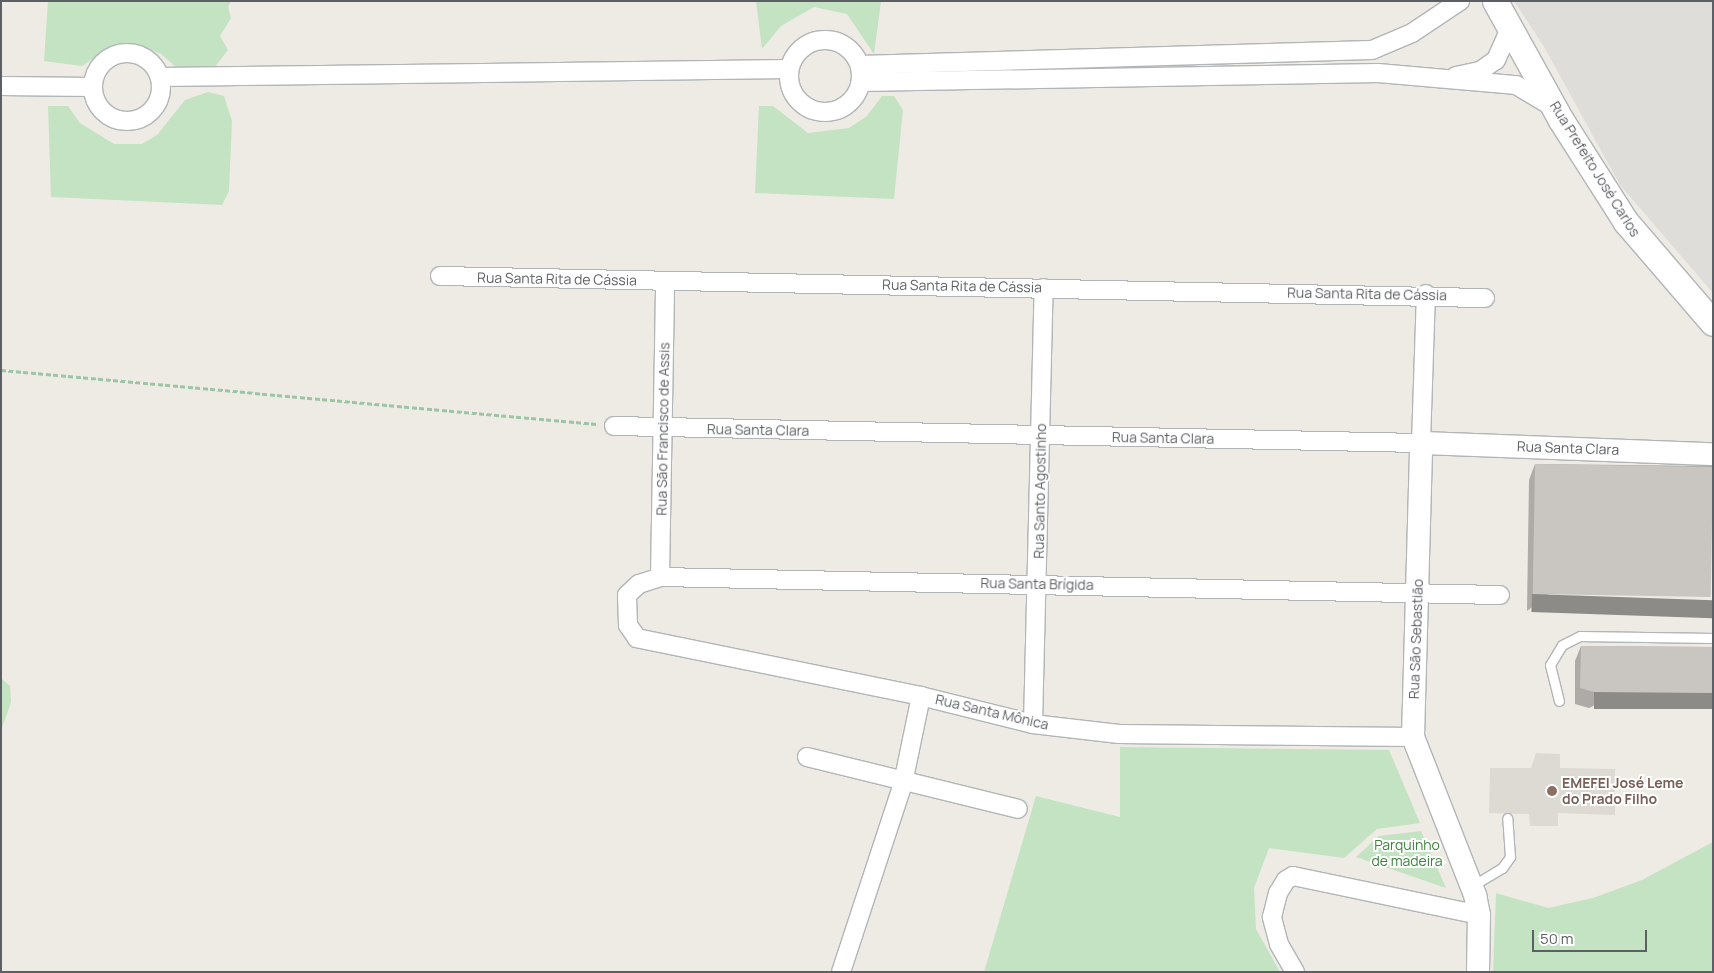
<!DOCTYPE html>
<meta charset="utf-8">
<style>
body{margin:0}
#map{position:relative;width:1714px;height:973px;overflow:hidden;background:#edebe4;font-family:Manrope,sans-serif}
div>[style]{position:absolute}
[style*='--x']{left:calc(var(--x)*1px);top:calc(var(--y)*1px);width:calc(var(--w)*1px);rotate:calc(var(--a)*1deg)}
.industrial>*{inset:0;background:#dfddd9}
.education>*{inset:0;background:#dddad3}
.green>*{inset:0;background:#c4e3c3}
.path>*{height:2.5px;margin-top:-1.25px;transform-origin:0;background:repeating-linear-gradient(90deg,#9cc4a6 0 5px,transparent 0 7.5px)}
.roads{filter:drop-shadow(1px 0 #b2b5b8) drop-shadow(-1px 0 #b2b5b8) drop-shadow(0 1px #b2b5b8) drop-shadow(0 -1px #b2b5b8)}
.service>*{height:9px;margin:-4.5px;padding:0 4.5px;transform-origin:4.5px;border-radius:4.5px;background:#fff}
.minor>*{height:18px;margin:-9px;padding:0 9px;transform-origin:9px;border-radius:9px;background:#fff}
.minor>.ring{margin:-9px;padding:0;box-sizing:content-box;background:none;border:18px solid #fff;border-radius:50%}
.tertiary>*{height:22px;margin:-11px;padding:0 11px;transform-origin:11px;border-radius:11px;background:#fff}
.secondary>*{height:25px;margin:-12.5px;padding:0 12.5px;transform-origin:12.5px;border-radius:12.5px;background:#fff}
.wall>*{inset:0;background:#adaaa7}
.shaded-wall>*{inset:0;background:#8d8b88;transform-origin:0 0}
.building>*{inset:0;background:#c9c6c2;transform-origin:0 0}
.dots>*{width:14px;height:14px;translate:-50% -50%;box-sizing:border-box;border:2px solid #fff;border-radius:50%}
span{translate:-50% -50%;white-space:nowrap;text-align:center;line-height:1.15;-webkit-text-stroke:4px #fff;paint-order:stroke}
.street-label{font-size:14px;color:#5c6064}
.education-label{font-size:14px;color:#785e54;font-weight:700}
.left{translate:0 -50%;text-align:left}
.park-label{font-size:14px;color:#3d823d}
.frame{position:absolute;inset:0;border:2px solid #5c6064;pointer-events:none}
.scale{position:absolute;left:1532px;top:930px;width:115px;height:22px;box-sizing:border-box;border:2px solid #5c6064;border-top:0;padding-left:6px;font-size:15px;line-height:18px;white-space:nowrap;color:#5c6064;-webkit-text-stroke:4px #fff;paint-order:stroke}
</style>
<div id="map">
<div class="industrial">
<div style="clip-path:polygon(1514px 1px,1713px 1px,1713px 293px,1620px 185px,1543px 45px)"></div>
</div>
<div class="education">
<div style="clip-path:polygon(1536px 753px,1560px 754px,1560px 768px,1615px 769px,1615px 815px,1558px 813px,1558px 826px,1530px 826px,1529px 814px,1489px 813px,1490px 768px,1531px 768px)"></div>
</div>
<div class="green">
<div style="clip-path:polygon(48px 1px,231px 1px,228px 7px,231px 18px,220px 36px,228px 50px,214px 68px,177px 68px,161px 54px,141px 46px,114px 45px,82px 66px,44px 61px)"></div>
<div style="clip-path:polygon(756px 1px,881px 1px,874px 54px,847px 14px,814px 7px,781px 26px,762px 49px)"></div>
<div style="clip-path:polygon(208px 92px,224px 96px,232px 121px,229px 191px,222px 205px,51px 197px,48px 106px,68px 106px,80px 123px,114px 144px,142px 144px,157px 135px,185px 100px)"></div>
<div style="clip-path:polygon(882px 96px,894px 96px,903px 110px,894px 199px,755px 193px,759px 106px,773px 106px,808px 133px,849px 128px,867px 116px)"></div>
<div style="clip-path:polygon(1px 678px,10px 686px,11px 702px,1px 731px)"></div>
<div style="clip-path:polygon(1120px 747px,1389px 750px,1420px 823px,1377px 829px,1344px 858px,1269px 848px,1254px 888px,1256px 929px,1280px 972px,984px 972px,1036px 796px,1120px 817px)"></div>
<div style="clip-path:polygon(1421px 831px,1446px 888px,1356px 857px,1379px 836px)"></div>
<div style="clip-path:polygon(1713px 842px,1713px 972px,1493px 972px,1496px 893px,1548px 908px,1593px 898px,1642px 880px)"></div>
</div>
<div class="path">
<div style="--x:1;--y:370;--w:598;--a:5.18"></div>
</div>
<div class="roads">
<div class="service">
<div style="--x:1559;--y:701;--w:37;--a:-104"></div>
<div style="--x:1550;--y:665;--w:23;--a:-59"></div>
<div style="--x:1562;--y:645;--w:20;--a:-27"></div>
<div style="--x:1580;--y:636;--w:133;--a:0.9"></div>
<div style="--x:1472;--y:886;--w:35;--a:-31"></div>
<div style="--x:1502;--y:868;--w:14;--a:-54"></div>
<div style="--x:1510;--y:857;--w:39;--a:-94"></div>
</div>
<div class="minor">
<div class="ring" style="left:789px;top:40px;width:54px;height:54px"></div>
<div class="ring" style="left:93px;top:53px;width:50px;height:50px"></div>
<div style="--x:860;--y:65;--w:512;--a:-1.68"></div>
<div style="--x:1372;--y:50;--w:43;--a:-23"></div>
<div style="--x:1412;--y:33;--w:58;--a:-33.7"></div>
<div style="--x:1456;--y:76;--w:25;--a:-12"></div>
<div style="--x:1480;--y:71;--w:19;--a:-35"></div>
<div style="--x:1496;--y:60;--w:36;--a:-66"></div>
<div style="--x:160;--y:77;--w:629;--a:-0.73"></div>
<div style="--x:861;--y:82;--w:517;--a:-1"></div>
<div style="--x:1378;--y:73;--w:139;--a:5"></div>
<div style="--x:1516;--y:85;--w:43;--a:30.7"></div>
<div style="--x:1;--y:86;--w:91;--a:0.6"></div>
<div style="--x:440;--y:276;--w:1045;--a:1.21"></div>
<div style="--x:614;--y:426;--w:807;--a:1.21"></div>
<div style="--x:1421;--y:443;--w:149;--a:-88.1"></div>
<div style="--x:660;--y:577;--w:296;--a:-89"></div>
<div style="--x:1033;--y:724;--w:436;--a:-88.6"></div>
<div style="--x:1413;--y:737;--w:294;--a:-179.4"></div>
<div style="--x:1119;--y:734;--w:87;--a:-173.4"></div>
<div style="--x:1033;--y:724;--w:115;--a:-166"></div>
<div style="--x:921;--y:696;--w:290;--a:-168.5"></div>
<div style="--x:637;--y:638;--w:16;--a:-125"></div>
<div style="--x:628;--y:625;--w:30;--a:-92"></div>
<div style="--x:627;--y:595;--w:16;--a:-43"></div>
<div style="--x:639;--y:584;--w:22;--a:-18"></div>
<div style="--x:660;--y:577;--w:840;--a:1.23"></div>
<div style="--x:807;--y:757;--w:217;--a:13.8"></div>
<div style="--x:841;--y:972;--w:199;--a:-71.8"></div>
<div style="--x:903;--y:783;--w:89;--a:-78.3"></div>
<div style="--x:1295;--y:972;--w:32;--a:-120"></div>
<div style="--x:1279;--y:944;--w:28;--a:-105"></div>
<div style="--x:1272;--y:917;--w:25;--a:-76"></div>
<div style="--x:1278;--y:893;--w:15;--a:-58"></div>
<div style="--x:1286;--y:880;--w:8;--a:-30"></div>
<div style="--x:1293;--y:876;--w:190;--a:11.8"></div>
</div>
<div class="tertiary">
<div style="--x:1478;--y:972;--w:57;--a:-89"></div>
<div style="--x:1479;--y:915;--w:20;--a:-101"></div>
<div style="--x:1475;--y:895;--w:170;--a:-111.4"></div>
<div style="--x:1413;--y:737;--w:294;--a:-88.4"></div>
<div style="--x:1421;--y:443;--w:292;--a:2.2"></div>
</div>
<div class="secondary">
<div style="--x:1495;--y:1;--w:136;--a:61"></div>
<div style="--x:1561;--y:120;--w:121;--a:57.5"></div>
<div style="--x:1626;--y:222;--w:133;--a:49.3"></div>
</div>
</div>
<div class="wall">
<div style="clip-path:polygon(1535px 464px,1713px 466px,1527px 611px,1529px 480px)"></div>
<div style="clip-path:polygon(1581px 646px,1713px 647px,1589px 708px,1575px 704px,1575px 661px)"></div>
</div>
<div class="shaded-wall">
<div style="left:1532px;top:594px;width:181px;height:18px;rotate:2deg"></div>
<div style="left:1594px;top:692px;width:119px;height:17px"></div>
</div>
<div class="building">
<div style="left:1535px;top:464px;width:178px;height:130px;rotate:1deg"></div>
<div style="clip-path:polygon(1581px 646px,1713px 647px,1713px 693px,1594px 692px,1580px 688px)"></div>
</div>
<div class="dots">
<div style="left:1552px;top:791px;background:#8d6e63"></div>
</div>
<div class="street-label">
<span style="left:1595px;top:169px;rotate:58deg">Rua Prefeito José Carlos</span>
<span style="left:557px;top:279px;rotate:1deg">Rua Santa Rita de Cássia</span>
<span style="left:962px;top:286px;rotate:1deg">Rua Santa Rita de Cássia</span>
<span style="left:1367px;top:294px;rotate:1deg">Rua Santa Rita de Cássia</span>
<span style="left:663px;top:429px;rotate:-89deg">Rua São Francisco de Assis</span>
<span style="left:758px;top:430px;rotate:1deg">Rua Santa Clara</span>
<span style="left:1163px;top:438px;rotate:1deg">Rua Santa Clara</span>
<span style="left:1568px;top:448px;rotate:2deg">Rua Santa Clara</span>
<span style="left:1040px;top:491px;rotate:-89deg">Rua Santo Agostinho</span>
<span style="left:1037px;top:584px;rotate:1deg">Rua Santa Brígida</span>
<span style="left:1416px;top:639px;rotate:-88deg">Rua São Sebastião</span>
<span style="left:992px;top:712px;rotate:13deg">Rua Santa Mônica</span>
</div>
<div class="education-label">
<span class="left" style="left:1562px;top:791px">EMEFEI José Leme<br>do Prado Filho</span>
</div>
<div class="park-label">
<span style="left:1407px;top:853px">Parquinho<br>de madeira</span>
</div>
<div class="frame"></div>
<div class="scale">50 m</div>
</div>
